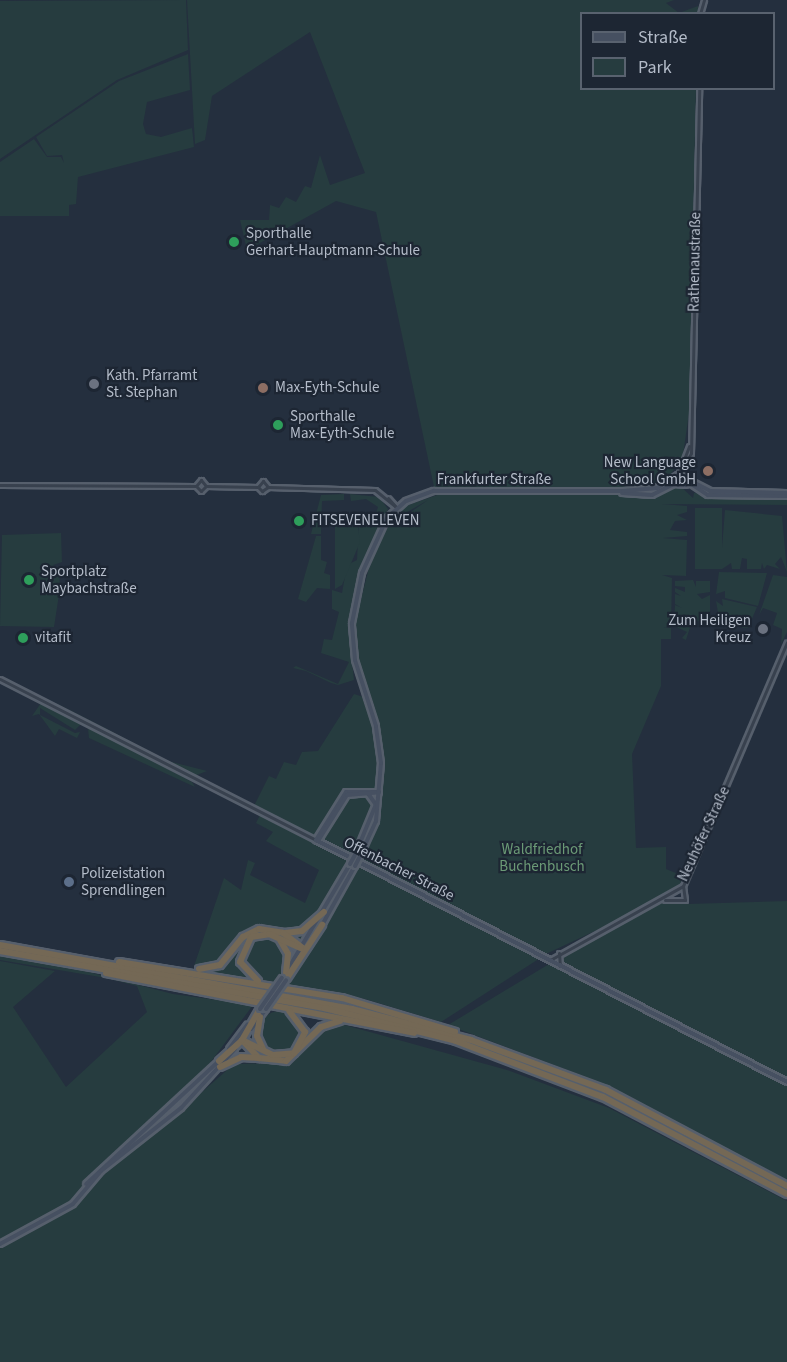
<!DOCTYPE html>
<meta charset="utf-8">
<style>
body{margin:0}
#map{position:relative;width:787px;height:1362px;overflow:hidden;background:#242f3e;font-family:"Source Sans 3",sans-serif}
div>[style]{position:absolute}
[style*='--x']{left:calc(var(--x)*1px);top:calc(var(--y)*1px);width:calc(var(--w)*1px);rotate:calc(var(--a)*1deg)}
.green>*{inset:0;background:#263c3f}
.round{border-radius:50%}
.roads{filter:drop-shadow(2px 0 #565f6c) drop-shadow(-2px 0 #565f6c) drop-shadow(0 2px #565f6c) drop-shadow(0 -2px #565f6c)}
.tertiary>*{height:3px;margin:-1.5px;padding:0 1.5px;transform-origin:1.5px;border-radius:1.5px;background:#38414e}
.secondary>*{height:4px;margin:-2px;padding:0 2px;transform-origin:2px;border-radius:2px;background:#465061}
.motorway>*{height:6px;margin:-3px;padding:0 3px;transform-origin:3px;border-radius:3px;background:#746855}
.bridges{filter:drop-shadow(2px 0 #565f6c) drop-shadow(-2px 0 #565f6c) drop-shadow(0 2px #565f6c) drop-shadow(0 -2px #565f6c)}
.secondary-bridge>*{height:4px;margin:-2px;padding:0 2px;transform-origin:2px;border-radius:2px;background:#465061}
.dots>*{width:16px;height:16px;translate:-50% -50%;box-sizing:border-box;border:3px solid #1d2633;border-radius:50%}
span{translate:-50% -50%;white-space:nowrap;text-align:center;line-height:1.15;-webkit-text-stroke:4.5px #1d2633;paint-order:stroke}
.poi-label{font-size:15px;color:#b4bcc9}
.left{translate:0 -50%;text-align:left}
.right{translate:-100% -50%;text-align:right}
.street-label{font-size:15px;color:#b4bcc9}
.park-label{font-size:15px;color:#6b9a76}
.legend{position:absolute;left:580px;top:12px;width:195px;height:78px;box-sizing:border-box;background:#1d2633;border:2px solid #59626f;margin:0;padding:8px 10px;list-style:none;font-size:18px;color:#b4bcc9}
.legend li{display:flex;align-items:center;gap:12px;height:30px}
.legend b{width:30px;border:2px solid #59626f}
</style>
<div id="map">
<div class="green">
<div style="clip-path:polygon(186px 0,188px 50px,117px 80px,0 159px,0 1px)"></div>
<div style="clip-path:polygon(187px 0,674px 0,666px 3px,679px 13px,698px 6px,698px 13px,582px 14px,582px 88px,696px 89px,689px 413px,683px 455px,669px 477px,648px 486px,648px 496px,679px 485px,693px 498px,694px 493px,787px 497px,787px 505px,662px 504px,687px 506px,687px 512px,677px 515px,687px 520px,675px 521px,670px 530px,687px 532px,687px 536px,663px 538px,687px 540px,686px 576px,662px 575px,672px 578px,671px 627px,663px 628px,671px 628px,671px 639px,661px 639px,661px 686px,632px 754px,636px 848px,666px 847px,666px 869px,683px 876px,680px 884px,648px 906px,548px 953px,441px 1022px,365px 999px,257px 979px,245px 968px,242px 947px,239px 964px,251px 979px,208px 972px,227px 961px,240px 945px,216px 964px,194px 966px,224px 878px,241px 890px,248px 860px,255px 863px,250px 875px,305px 903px,319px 870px,266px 841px,273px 832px,256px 823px,262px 811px,254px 806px,269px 776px,276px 779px,284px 762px,296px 765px,302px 752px,318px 751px,354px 694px,370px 699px,358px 666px,354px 627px,374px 548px,395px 513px,405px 516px,428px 500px,402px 515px,397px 512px,402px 507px,455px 489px,434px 487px,376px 212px,336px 201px,247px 250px,240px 220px,269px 220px,270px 205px,279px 208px,286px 197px,296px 202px,305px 186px,311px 188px,320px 155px,330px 185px,365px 173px,310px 32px,212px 96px,205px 140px,195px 144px)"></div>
<div style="clip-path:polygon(188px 54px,190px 90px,147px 102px,143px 124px,146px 134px,161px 137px,192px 128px,194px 147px,78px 177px,76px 204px,69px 205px,69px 216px,0 216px,0 162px,34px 139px,47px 157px,61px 157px,64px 163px,62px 155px,47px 156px,36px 137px,119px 81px)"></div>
<div style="clip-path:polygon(344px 494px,344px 500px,322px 501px,321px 534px,311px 534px,321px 495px)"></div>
<div style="clip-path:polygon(350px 494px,379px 497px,388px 509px,354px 596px,349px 634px,354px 680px,338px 685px,331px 683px,306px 671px,293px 668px,296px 666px,338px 684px,349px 662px,321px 653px,324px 639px,332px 640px,339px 612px,332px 609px,332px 590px,342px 593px,347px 565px,357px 560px,359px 518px,374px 519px,378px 507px,366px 499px,351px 501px)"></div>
<div style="clip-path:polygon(695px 508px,722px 508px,722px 548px,725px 510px,782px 516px,787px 572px,781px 557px,775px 564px,780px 569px,767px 565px,764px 569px,762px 563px,761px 569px,747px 569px,747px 559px,742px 558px,740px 569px,732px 569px,731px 563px,722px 569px,695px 569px)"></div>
<div style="clip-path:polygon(335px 518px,357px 521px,360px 542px,342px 585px,335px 589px)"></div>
<div style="clip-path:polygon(61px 533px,62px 562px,53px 565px,59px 569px,60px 588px,54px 627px,0 626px,2px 535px)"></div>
<div style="clip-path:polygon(316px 536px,321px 536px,321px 560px,327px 562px,324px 573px,330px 575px,330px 589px,317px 588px,306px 602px,298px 599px)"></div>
<div style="clip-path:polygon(719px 572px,767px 573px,758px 606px,725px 598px,725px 591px,716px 594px)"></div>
<div style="clip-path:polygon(773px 575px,787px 577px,787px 632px,781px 644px,782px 629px,773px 625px,777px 613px,763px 608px,759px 615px)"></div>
<div style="clip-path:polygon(693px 580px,696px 587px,696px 581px,710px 581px,710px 592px,697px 594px,702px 599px,710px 595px,710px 622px,708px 626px,708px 619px,701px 623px,693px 618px,686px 640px,682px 638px,687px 632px,674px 626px,683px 623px,674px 621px,675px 605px,682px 608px,675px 604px,675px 594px,681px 596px,675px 592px,675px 588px,685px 592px,685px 587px,675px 586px,675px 581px)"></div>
<div style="clip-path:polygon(722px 599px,757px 607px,748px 628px,742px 628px,745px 616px,743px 620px,737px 614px,733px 624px,729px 618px,719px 618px,716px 601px,723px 606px)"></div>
<div style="clip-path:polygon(44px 696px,168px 761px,207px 771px,194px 776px)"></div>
<div style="clip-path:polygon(41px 703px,82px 723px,75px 730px,40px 708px,40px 715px,75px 733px,80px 732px,77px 738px,59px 729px,55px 736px,39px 714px,32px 716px)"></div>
<div style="clip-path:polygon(95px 729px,192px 782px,195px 787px,89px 738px,88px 729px)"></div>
<div style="clip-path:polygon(689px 897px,688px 904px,787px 901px,787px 1180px,599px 1082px,448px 1025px,584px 943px,664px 901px)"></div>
<div style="clip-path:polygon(0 955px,81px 970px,173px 994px,253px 1005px,193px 1086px,201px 1093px,234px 1064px,292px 1063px,319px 1034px,341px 1024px,507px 1070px,609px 1108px,787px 1201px,787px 1362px,0 1362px,0 961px,55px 971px,13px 1007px,66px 1087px,147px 1012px,137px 986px,106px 978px,0 960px)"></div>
<div class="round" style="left:259px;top:1011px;width:42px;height:42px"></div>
</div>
<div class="roads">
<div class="tertiary">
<div style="--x:700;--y:14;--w:15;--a:-74"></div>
<div style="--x:678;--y:475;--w:31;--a:-69"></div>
<div style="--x:674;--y:484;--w:35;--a:-61"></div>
<div style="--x:691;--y:453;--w:365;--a:-88.7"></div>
<div style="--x:0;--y:485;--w:196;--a:0.3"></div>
<div style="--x:196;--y:486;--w:8;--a:-50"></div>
<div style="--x:201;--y:480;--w:8;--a:50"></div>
<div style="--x:196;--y:486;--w:7;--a:45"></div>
<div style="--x:201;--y:491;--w:7;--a:-45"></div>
<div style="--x:206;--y:486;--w:52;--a:1.1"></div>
<div style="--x:258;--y:487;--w:8;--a:-50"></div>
<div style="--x:263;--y:481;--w:8;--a:50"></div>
<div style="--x:258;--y:487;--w:6;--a:45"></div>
<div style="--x:262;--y:491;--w:7;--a:-34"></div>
<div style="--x:268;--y:487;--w:107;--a:1.6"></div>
<div style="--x:375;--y:490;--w:28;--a:39"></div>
<div style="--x:388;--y:498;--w:13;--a:48"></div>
<div style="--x:0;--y:679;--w:355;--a:27"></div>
<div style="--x:665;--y:900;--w:20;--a:0"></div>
<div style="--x:685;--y:900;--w:14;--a:-98"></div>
<div style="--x:559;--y:953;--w:13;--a:86"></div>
<div style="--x:550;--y:960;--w:152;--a:-29.1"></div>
<div style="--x:683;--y:886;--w:265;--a:-66.9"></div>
</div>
<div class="secondary">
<div style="--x:678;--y:475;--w:36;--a:34"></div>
<div style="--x:708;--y:495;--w:79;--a:0.7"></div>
<div style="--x:681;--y:476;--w:33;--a:27"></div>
<div style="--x:710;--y:491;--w:76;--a:1.5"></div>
<div style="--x:622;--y:493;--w:30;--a:4"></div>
<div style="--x:652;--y:495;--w:25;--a:-27"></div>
<div style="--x:674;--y:484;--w:12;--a:5"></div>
<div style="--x:367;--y:792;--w:16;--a:55"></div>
<div style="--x:379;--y:792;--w:33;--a:180"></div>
<div style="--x:346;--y:792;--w:57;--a:122"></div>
<div style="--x:316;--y:840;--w:530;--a:27.19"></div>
<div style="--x:318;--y:841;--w:54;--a:-57.8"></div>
<div style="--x:347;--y:795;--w:32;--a:-5"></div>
<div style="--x:355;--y:855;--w:57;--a:-67.5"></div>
<div style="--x:359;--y:858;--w:41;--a:-65.3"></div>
<div style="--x:376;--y:821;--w:58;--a:-85.1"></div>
<div style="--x:381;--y:763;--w:37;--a:-98"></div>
<div style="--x:376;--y:726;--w:69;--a:-107.7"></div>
<div style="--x:355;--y:660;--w:37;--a:-95"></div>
<div style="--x:352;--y:623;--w:51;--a:-78.7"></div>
<div style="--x:362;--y:573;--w:60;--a:-65.6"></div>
<div style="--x:387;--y:518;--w:25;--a:-42"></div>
<div style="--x:406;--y:501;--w:30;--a:-20"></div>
<div style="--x:434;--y:491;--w:189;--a:0"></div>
<div style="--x:623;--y:491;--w:34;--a:-5"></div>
<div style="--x:657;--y:488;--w:25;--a:-32"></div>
<div style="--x:321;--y:927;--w:70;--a:-60.9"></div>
<div style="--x:288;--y:969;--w:122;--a:-59.4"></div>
<div style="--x:251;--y:1029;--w:25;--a:-53"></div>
<div style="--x:229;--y:1049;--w:31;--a:-53"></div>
<div style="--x:86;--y:1184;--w:181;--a:-42.8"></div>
<div style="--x:0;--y:1244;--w:83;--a:-28.7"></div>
<div style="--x:73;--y:1204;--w:43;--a:-49.7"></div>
<div style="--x:101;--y:1171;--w:102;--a:-38.2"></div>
<div style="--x:181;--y:1108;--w:80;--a:-47.5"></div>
</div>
<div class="motorway">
<div style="--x:285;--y:933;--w:17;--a:-7"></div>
<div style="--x:302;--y:931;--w:29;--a:-41"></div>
<div style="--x:280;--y:940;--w:16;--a:60"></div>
<div style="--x:288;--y:954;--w:19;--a:96"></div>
<div style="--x:0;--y:945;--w:358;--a:10.3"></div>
<div style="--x:352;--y:1009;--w:123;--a:14.6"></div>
<div style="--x:471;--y:1040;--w:144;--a:20.3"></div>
<div style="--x:606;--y:1090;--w:205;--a:27.9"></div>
<div style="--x:0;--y:951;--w:329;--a:10"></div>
<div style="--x:324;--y:1008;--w:136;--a:14"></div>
<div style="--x:456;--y:1041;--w:157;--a:20.9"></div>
<div style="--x:603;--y:1097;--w:208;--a:27.8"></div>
<div style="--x:119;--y:962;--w:226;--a:9.2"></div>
<div style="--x:342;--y:998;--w:118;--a:16.7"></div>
<div style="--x:199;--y:969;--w:21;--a:-11"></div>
<div style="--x:220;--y:965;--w:36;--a:-51"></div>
<div style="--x:243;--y:937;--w:18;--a:-27"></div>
<div style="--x:259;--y:929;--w:24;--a:9"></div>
<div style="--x:283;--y:933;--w:25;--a:37"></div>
<div style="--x:106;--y:973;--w:314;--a:11"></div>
<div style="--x:287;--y:978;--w:64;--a:-56.6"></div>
<div style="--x:258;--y:981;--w:26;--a:-133"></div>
<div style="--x:240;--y:962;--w:27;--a:-66"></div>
<div style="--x:251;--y:937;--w:18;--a:-9"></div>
<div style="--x:269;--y:934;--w:35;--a:24"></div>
<div style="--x:260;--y:1017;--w:19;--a:99"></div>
<div style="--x:257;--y:1036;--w:14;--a:65"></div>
<div style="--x:242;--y:1040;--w:25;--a:47"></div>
<div style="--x:259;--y:1058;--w:27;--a:6"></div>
<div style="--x:286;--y:1061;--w:49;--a:-44.2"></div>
<div style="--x:321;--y:1027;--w:20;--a:-18"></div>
<div style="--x:242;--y:1040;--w:34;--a:26"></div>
<div style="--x:273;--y:1055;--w:21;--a:-5"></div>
<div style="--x:294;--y:1053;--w:24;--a:-62"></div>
<div style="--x:305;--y:1032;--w:26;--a:-127"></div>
<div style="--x:219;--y:1061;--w:31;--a:-42"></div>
<div style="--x:242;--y:1040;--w:34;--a:-60"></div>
<div style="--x:220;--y:1067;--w:23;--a:-25"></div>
<div style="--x:241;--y:1057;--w:18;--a:3"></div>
</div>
</div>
<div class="bridges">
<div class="secondary-bridge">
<div style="--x:350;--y:864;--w:10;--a:-61"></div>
<div style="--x:355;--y:866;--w:9;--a:-63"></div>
<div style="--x:260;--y:1009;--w:38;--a:-55"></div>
<div style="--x:266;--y:1009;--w:35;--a:-55"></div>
</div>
</div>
<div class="dots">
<div style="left:234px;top:242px;background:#2e9e5b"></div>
<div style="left:94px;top:384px;background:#6b7280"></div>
<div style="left:263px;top:388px;background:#8d6e63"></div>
<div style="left:278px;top:425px;background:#2e9e5b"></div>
<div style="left:708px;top:471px;background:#8d6e63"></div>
<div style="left:299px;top:521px;background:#2e9e5b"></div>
<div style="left:29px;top:580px;background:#2e9e5b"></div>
<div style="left:763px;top:629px;background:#6b7280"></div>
<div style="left:23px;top:638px;background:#2e9e5b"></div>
<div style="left:69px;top:882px;background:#5c6f8a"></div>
</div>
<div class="poi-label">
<span class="left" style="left:246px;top:242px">Sporthalle<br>Gerhart-Hauptmann-Schule</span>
<span class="left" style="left:106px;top:384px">Kath. Pfarramt<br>St. Stephan</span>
<span class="left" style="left:275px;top:388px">Max-Eyth-Schule</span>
<span class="left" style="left:290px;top:425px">Sporthalle<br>Max-Eyth-Schule</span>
<span class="right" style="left:696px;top:471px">New Language<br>School GmbH</span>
<span class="left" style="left:311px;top:521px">FITSEVENELEVEN</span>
<span class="left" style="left:41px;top:580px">Sportplatz<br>Maybachstraße</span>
<span class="right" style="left:751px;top:629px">Zum Heiligen<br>Kreuz</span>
<span class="left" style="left:35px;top:638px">vitafit</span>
<span class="left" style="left:81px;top:882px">Polizeistation<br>Sprendlingen</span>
</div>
<div class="street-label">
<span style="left:695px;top:262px;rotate:-89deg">Rathenaustraße</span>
<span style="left:494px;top:480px">Frankfurter Straße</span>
<span style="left:704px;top:834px;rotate:-65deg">Neuhöfer Straße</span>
<span style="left:399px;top:869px;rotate:27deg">Offenbacher Straße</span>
</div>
<div class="park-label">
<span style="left:542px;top:858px">Waldfriedhof<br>Buchenbusch</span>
</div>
<ul class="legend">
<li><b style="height:8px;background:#465061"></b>Straße</li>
<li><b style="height:16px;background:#263c3f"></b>Park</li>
</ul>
</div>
